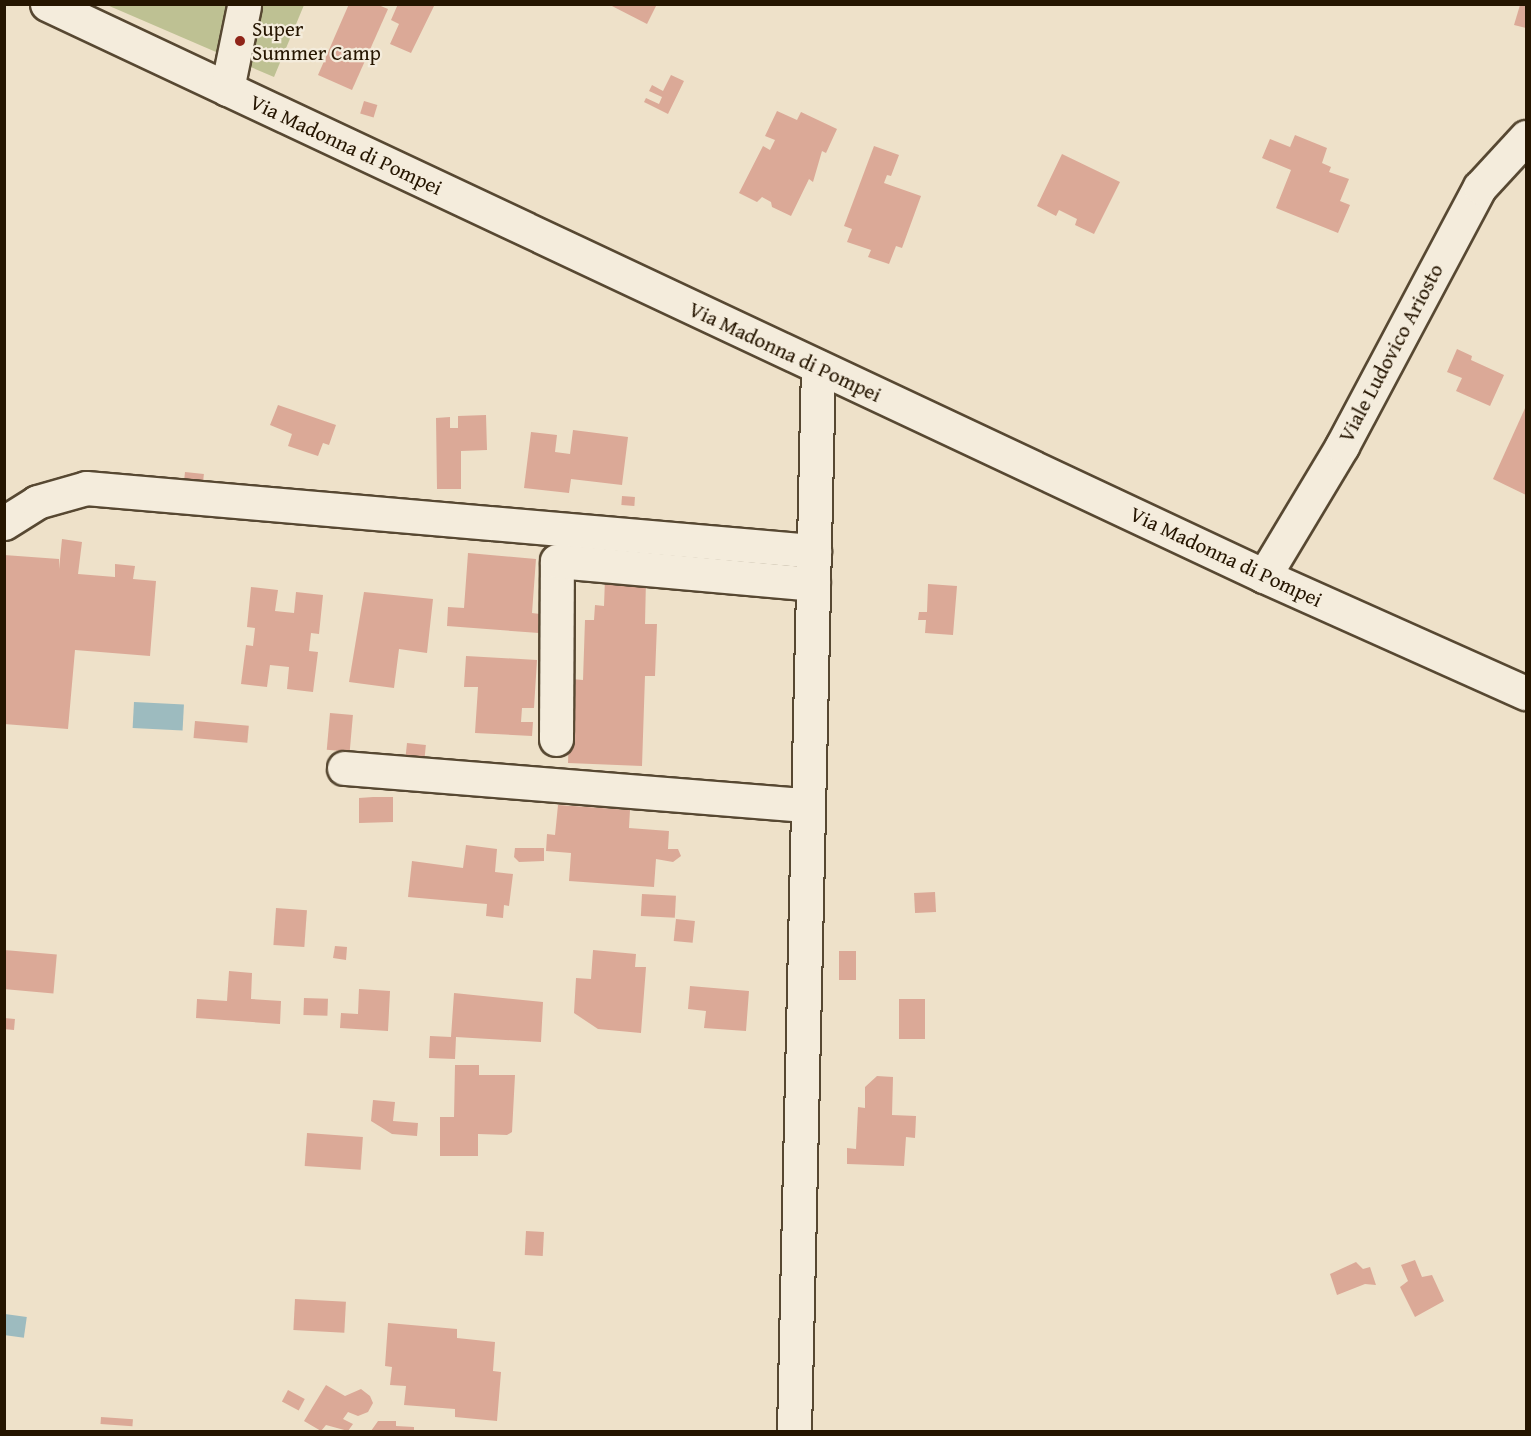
<!DOCTYPE html>
<style>
body{margin:0}
#map{position:relative;width:1531px;height:1436px;overflow:hidden;background:#eee1c9;font-family:"Gentium Book Plus",serif}
div>[style]{position:absolute}
[style*='--x']{left:calc(var(--x)*1px);top:calc(var(--y)*1px);width:calc(var(--w)*1px);rotate:calc(var(--a)*1deg)}
.green>*{inset:0;background:#bec193}
.water>*{inset:0;background:#9dbbbf;transform-origin:0 0}
.building>*{inset:0;background:#dba997;transform-origin:0 0}
.roads{filter:drop-shadow(2px 0 #574832) drop-shadow(-2px 0 #574832) drop-shadow(0 2px #574832) drop-shadow(0 -2px #574832)}
.minor>*{height:33px;margin:-16.5px;padding:0 16.5px;transform-origin:16.5px;border-radius:16.5px;background:#f4ecdc}
.dots>*{width:16px;height:16px;translate:-50% -50%;box-sizing:border-box;border:3px solid #f4ecdc;border-radius:50%}
span{translate:-50% -50%;white-space:nowrap;text-align:center;line-height:1.15;-webkit-text-stroke:4.5px #f4ecdc;paint-order:stroke}
.poi-label{font-size:21px;color:#251500}
.left{translate:0 -50%;text-align:left}
.street-label{font-size:21px;color:#251500}
.frame{position:absolute;inset:0;border:6px solid #251500;pointer-events:none}
</style>
<div id="map">
<div class="green">
<div style="clip-path:polygon(107px 5px,304px 5px,274px 77px)"></div>
</div>
<div class="water">
<div style="left:134px;top:702px;width:50px;height:26px;rotate:3deg"></div>
<div style="left:5px;top:1314px;width:22px;height:21px;rotate:8deg"></div>
</div>
<div class="building">
<div style="clip-path:polygon(349px 4px,376px 4px,388px 9px,352px 90px,318px 75px)"></div>
<div style="clip-path:polygon(398px 4px,435px 4px,411px 53px,390px 44px,399px 24px,391px 20px)"></div>
<div style="clip-path:polygon(608px 4px,657px 4px,647px 24px)"></div>
<div style="clip-path:polygon(1520px 5px,1526px 5px,1526px 28px,1514px 25px)"></div>
<div style="clip-path:polygon(671px 75px,684px 81px,668px 114px,644px 102px,646px 98px,659px 104px,662px 97px,649px 91px,652px 85px,663px 91px)"></div>
<div style="left:364px;top:101px;width:14px;height:13px;rotate:17deg"></div>
<div style="clip-path:polygon(777px 111px,797px 120px,801px 112px,837px 129px,826px 153px,822px 151px,813px 182px,809px 179px,791px 216px,772px 207px,771px 202px,762px 197px,757px 202px,739px 193px,763px 146px,770px 150px,775px 140px,765px 136px)"></div>
<div style="clip-path:polygon(1295px 135px,1327px 148px,1322px 163px,1331px 167px,1329px 172px,1349px 179px,1340px 201px,1350px 205px,1338px 233px,1276px 208px,1291px 170px,1262px 158px,1270px 139px,1290px 147px)"></div>
<div style="clip-path:polygon(874px 146px,899px 155px,891px 176px,887px 175px,884px 183px,921px 196px,902px 248px,896px 246px,889px 264px,868px 257px,871px 250px,847px 242px,852px 229px,844px 226px)"></div>
<div style="clip-path:polygon(1062px 154px,1120px 182px,1094px 234px,1075px 225px,1077px 219px,1059px 210px,1056px 216px,1037px 206px)"></div>
<div style="clip-path:polygon(1457px 349px,1472px 356px,1471px 360px,1504px 375px,1490px 406px,1456px 391px,1462px 378px,1447px 372px)"></div>
<div style="clip-path:polygon(278px 405px,336px 425px,329px 445px,323px 443px,318px 456px,288px 446px,292px 434px,270px 425px)"></div>
<div style="clip-path:polygon(1526px 406px,1526px 495px,1493px 479px)"></div>
<div style="clip-path:polygon(486px 415px,487px 450px,461px 451px,461px 489px,437px 489px,436px 418px,450px 417px,450px 428px,458px 428px,458px 416px)"></div>
<div style="clip-path:polygon(573px 430px,628px 437px,622px 485px,571px 479px,569px 493px,524px 488px,531px 432px,557px 435px,555px 452px,570px 454px)"></div>
<div style="left:185px;top:472px;width:19px;height:12px;rotate:6deg"></div>
<div style="left:622px;top:496px;width:13px;height:9px;rotate:4deg"></div>
<div style="clip-path:polygon(62px 539px,82px 542px,78px 574px,115px 577px,115px 564px,135px 566px,133px 579px,156px 581px,150px 656px,75px 650px,68px 729px,4px 724px,4px 555px,59px 559px,59px 569px)"></div>
<div style="clip-path:polygon(468px 553px,536px 559px,532px 613px,540px 614px,539px 633px,447px 626px,448px 607px,464px 608px)"></div>
<div style="clip-path:polygon(605px 578px,646px 579px,645px 624px,657px 624px,655px 676px,645px 676px,642px 766px,568px 763px,571px 679px,583px 680px,585px 620px,594px 620px,595px 605px,604px 606px)"></div>
<div style="clip-path:polygon(928px 584px,957px 586px,953px 635px,925px 633px,926px 620px,918px 620px,919px 612px,927px 612px)"></div>
<div style="clip-path:polygon(251px 587px,278px 590px,275px 611px,294px 613px,296px 592px,323px 595px,319px 634px,311px 633px,309px 651px,318px 652px,313px 692px,287px 689px,289px 667px,270px 665px,267px 687px,241px 684px,246px 645px,253px 646px,255px 628px,247px 627px)"></div>
<div style="clip-path:polygon(364px 592px,433px 599px,427px 653px,399px 649px,394px 688px,349px 682px)"></div>
<div style="clip-path:polygon(466px 656px,537px 660px,534px 708px,522px 708px,521px 722px,533px 722px,532px 736px,475px 733px,478px 687px,464px 687px)"></div>
<div style="left:330px;top:713px;width:23px;height:37px;rotate:5deg"></div>
<div style="left:195px;top:721px;width:54px;height:17px;rotate:5deg"></div>
<div style="left:407px;top:743px;width:19px;height:14px;rotate:6deg"></div>
<div style="clip-path:polygon(373px 797px,393px 797px,393px 822px,359px 823px,359px 798px)"></div>
<div style="clip-path:polygon(558px 805px,630px 810px,629px 828px,669px 831px,668px 849px,678px 849px,681px 856px,673px 862px,656px 859px,654px 887px,569px 881px,571px 853px,546px 851px,547px 834px,555px 835px)"></div>
<div style="clip-path:polygon(466px 845px,497px 849px,495px 872px,513px 874px,509px 906px,504px 905px,503px 918px,486px 916px,487px 904px,408px 897px,412px 861px,463px 868px)"></div>
<div style="clip-path:polygon(515px 848px,544px 848px,544px 861px,519px 862px,514px 857px)"></div>
<div style="left:935px;top:892px;width:20px;height:21px;rotate:87deg"></div>
<div style="left:642px;top:894px;width:34px;height:22px;rotate:3deg"></div>
<div style="left:276px;top:908px;width:31px;height:37px;rotate:4deg"></div>
<div style="left:676px;top:919px;width:19px;height:22px;rotate:6deg"></div>
<div style="clip-path:polygon(335px 946px,347px 947px,346px 960px,333px 958px)"></div>
<div style="left:4px;top:950px;width:53px;height:39px;rotate:5deg"></div>
<div style="clip-path:polygon(593px 950px,636px 954px,635px 967px,646px 967px,641px 1033px,598px 1029px,574px 1013px,576px 978px,591px 979px)"></div>
<div style="left:856px;top:951px;width:29px;height:17px;rotate:90deg"></div>
<div style="clip-path:polygon(229px 971px,252px 973px,251px 999px,281px 1001px,280px 1024px,196px 1018px,197px 999px,227px 1001px)"></div>
<div style="clip-path:polygon(690px 986px,749px 991px,746px 1031px,704px 1028px,706px 1011px,688px 1009px)"></div>
<div style="clip-path:polygon(359px 989px,390px 991px,388px 1031px,340px 1028px,341px 1013px,358px 1014px)"></div>
<div style="clip-path:polygon(454px 993px,543px 1002px,541px 1042px,456px 1037px,455px 1059px,429px 1058px,430px 1036px,451px 1037px)"></div>
<div style="left:304px;top:998px;width:24px;height:17px;rotate:2deg"></div>
<div style="left:899px;top:999px;width:26px;height:40px"></div>
<div style="left:4px;top:1018px;width:11px;height:11px;rotate:5deg"></div>
<div style="clip-path:polygon(455px 1065px,479px 1065px,479px 1075px,515px 1075px,512px 1132px,507px 1135px,478px 1134px,478px 1156px,440px 1156px,440px 1117px,454px 1117px)"></div>
<div style="clip-path:polygon(877px 1076px,893px 1077px,892px 1115px,916px 1116px,915px 1138px,906px 1137px,904px 1166px,847px 1164px,847px 1148px,856px 1149px,858px 1107px,865px 1108px,865px 1087px)"></div>
<div style="clip-path:polygon(373px 1100px,395px 1102px,393px 1121px,418px 1123px,417px 1136px,392px 1134px,371px 1121px)"></div>
<div style="left:307px;top:1133px;width:56px;height:33px;rotate:4deg"></div>
<div style="left:526px;top:1231px;width:18px;height:24px;rotate:3deg"></div>
<div style="clip-path:polygon(1415px 1260px,1422px 1277px,1432px 1275px,1444px 1301px,1415px 1317px,1400px 1287px,1408px 1281px,1401px 1265px)"></div>
<div style="clip-path:polygon(1356px 1262px,1363px 1269px,1370px 1267px,1376px 1285px,1365px 1284px,1337px 1295px,1330px 1274px)"></div>
<div style="left:295px;top:1299px;width:51px;height:31px;rotate:3deg"></div>
<div style="clip-path:polygon(388px 1323px,457px 1329px,457px 1338px,495px 1342px,493px 1371px,501px 1372px,497px 1421px,455px 1417px,455px 1409px,404px 1405px,406px 1386px,390px 1385px,392px 1367px,385px 1366px)"></div>
<div style="clip-path:polygon(326px 1385px,345px 1396px,361px 1389px,370px 1396px,373px 1403px,368px 1412px,358px 1416px,348px 1412px,343px 1419px,353px 1424px,348px 1431px,326px 1425px,321px 1431px,304px 1421px)"></div>
<div style="left:288px;top:1390px;width:19px;height:13px;rotate:28deg"></div>
<div style="left:101px;top:1417px;width:32px;height:7px;rotate:4deg"></div>
<div style="clip-path:polygon(378px 1421px,396px 1421px,396px 1426px,414px 1427px,414px 1431px,371px 1431px)"></div>
</div>
<div class="roads">
<div class="minor">
<div style="--x:47;--y:4;--w:1345;--a:25.17"></div>
<div style="--x:1264;--y:576;--w:287;--a:24.1"></div>
<div style="--x:227;--y:89;--w:85;--a:-78.4"></div>
<div style="--x:4;--y:523;--w:39;--a:-32"></div>
<div style="--x:37;--y:502;--w:51;--a:-15.9"></div>
<div style="--x:86;--y:488;--w:731;--a:4.95"></div>
<div style="--x:1264;--y:576;--w:152;--a:-59"></div>
<div style="--x:1342;--y:446;--w:293;--a:-62"></div>
<div style="--x:1480;--y:187;--w:68;--a:-47.4"></div>
<div style="--x:556;--y:739;--w:178;--a:-89.7"></div>
<div style="--x:557;--y:561;--w:257;--a:5.1"></div>
<div style="--x:344;--y:768;--w:465;--a:4.6"></div>
<div style="--x:794;--y:1432;--w:1065;--a:-88.71"></div>
</div>
</div>
<div class="dots">
<div style="left:240px;top:41px;background:#8f2418"></div>
</div>
<div class="poi-label">
<span class="left" style="left:252px;top:41px">Super<br>Summer Camp</span>
</div>
<div class="street-label">
<span style="left:346px;top:145px;rotate:25deg">Via Madonna di Pompei</span>
<span style="left:785px;top:352px;rotate:25deg">Via Madonna di Pompei</span>
<span style="left:1391px;top:353px;rotate:-62deg">Viale Ludovico Ariosto</span>
<span style="left:1226px;top:557px;rotate:25deg">Via Madonna di Pompei</span>
</div>
<div class="frame"></div>
</div>
